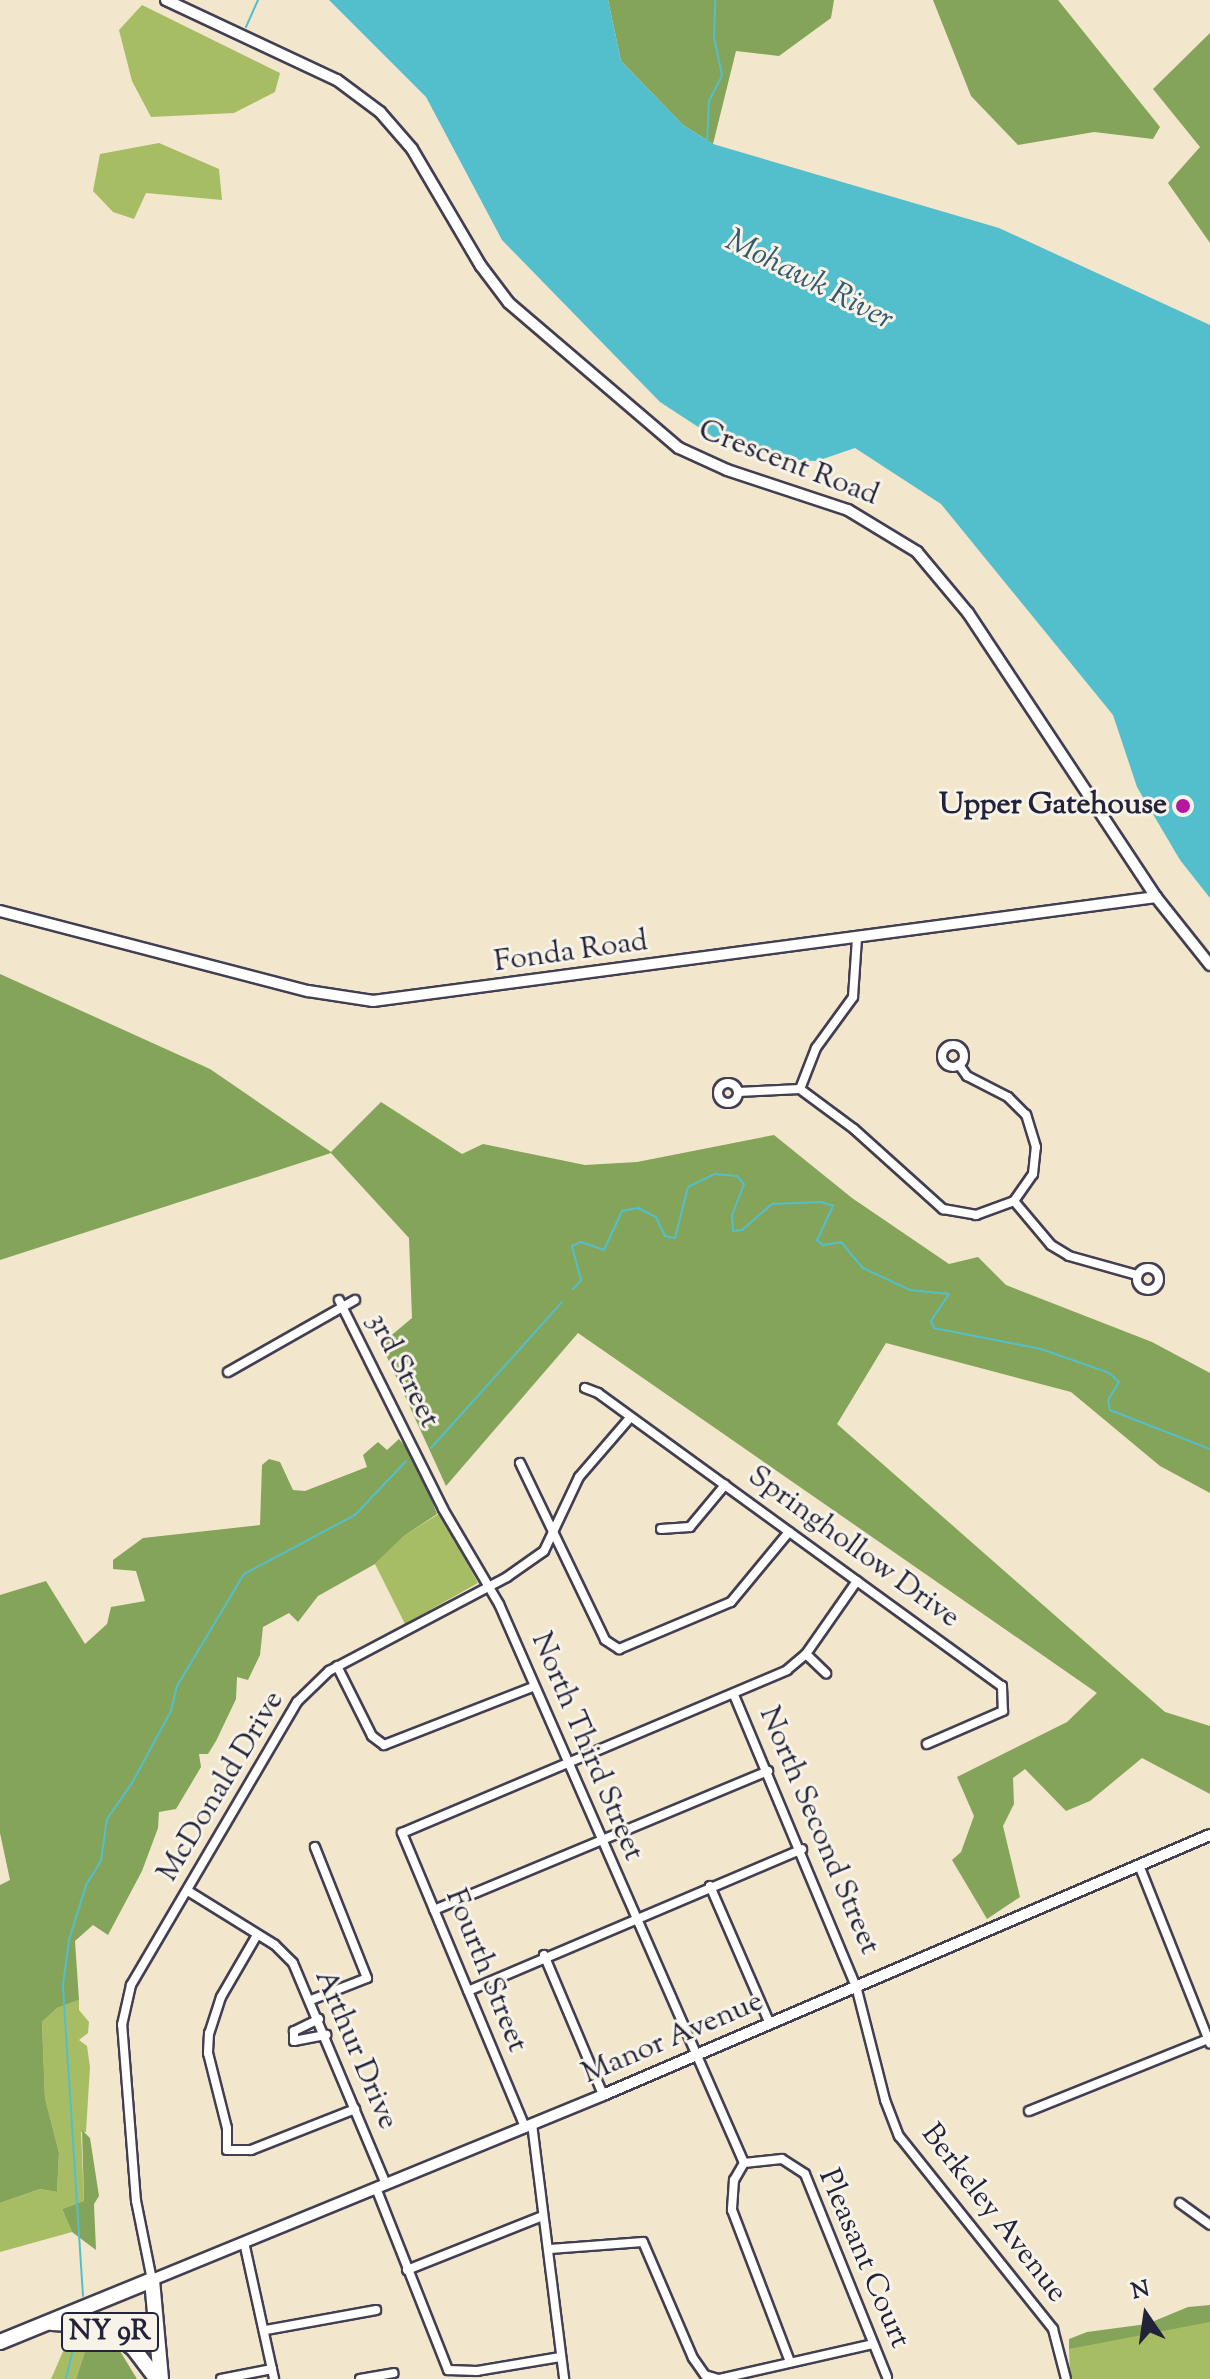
<!DOCTYPE html>
<style>
body{margin:0}
#map{position:relative;width:1210px;height:2379px;overflow:hidden;background:#f2e6cd;font-family:"Sorts Mill Goudy",serif}
div>[style]{position:absolute}
[style*='--x']{left:calc(var(--x)*1px);top:calc(var(--y)*1px);width:calc(var(--w)*1px);rotate:calc(var(--a)*1deg)}
.green>*{inset:0;background:#a6bd63}
.forest>*{inset:0;background:#84a459}
.water>*{inset:0;background:#53bfcc}
.stream>*{height:2px;margin:-1px;padding:0 1px;transform-origin:1px;border-radius:1px;background:#53bfcc}
.roads{filter:drop-shadow(2px 0 #413f51) drop-shadow(-2px 0 #413f51) drop-shadow(0 2px #413f51) drop-shadow(0 -2px #413f51)}
.minor>*{height:8px;margin:-4px;padding:0 4px;transform-origin:4px;border-radius:4px;background:#fff}
.minor>.ring{margin:-4px;padding:0;box-sizing:content-box;background:none;border:8px solid #fff;border-radius:50%}
.tertiary>*{height:10px;margin:-5px;padding:0 5px;transform-origin:5px;border-radius:5px;background:#fff}
.primary>*{height:14px;margin:-7px;padding:0 7px;transform-origin:7px;border-radius:7px;background:#fff}
.dots>*{width:22px;height:22px;translate:-50% -50%;box-sizing:border-box;border:4px solid #f7f3e8;border-radius:50%}
span{translate:-50% -50%;white-space:nowrap;text-align:center;line-height:1.15;-webkit-text-stroke:6px #f7f3e8;paint-order:stroke}
.shield-label span{padding:2px 6px;background:#f7f3e8;border:2px solid;border-radius:6px;-webkit-text-stroke-width:0}
.shield-label{font-size:28px;color:#22223b;font-weight:700}
.street-label{font-size:30px;color:#22223b}
.poi-label{font-size:30px;color:#22223b;font-weight:700}
.right{translate:-100% -50%;text-align:right}
.water-label{font-size:32px;color:#33596e;font-style:italic}
.north{position:absolute;left:1106px;top:2275px;width:80px;height:80px;-webkit-text-stroke:6px #f7f3e8;paint-order:stroke;rotate:347deg;font-size:22px;font-weight:700;line-height:32px;text-align:center;color:#22223b}
.north::after{content:'';display:block;margin:auto;width:28px;height:36px;background:#22223b;clip-path:polygon(50% 0,100% 100%,50% 72%,0 100%)}
</style>
<div id="map">
<div class="green">
<div style="clip-path:polygon(142px 5px,280px 73px,275px 92px,234px 113px,151px 117px,132px 81px,119px 30px)"></div>
<div style="clip-path:polygon(159px 143px,219px 169px,222px 200px,146px 193px,134px 219px,113px 212px,93px 191px,100px 154px)"></div>
<div style="clip-path:polygon(440px 1513px,478px 1583px,405px 1624px,375px 1564px,404px 1536px)"></div>
<div style="clip-path:polygon(79px 2000px,79px 2010px,89px 2022px,88px 2033px,79px 2040px,87px 2046px,90px 2067px,86px 2132px,81px 2132px,84px 2201px,62px 2209px,72px 2232px,0 2252px,0 2203px,40px 2189px,57px 2192px,59px 2153px,45px 2098px,42px 2022px,57px 2008px)"></div>
<div style="clip-path:polygon(1210px 2321px,1210px 2379px,1070px 2379px,1069px 2349px,1079px 2344px)"></div>
<div style="clip-path:polygon(78px 2334px,86px 2348px,76px 2379px,51px 2379px,68px 2340px)"></div>
</div>
<div class="forest">
<div style="clip-path:polygon(608px 0,834px 0,831px 18px,779px 56px,736px 51px,713px 144px,683px 125px,621px 61px)"></div>
<div style="clip-path:polygon(933px 0,1058px 0,1160px 127px,1153px 139px,1094px 132px,1018px 145px,971px 96px)"></div>
<div style="clip-path:polygon(1210px 33px,1210px 243px,1168px 183px,1200px 147px,1153px 89px)"></div>
<div style="clip-path:polygon(0 974px,210px 1069px,331px 1152px,381px 1102px,462px 1154px,483px 1144px,585px 1165px,637px 1162px,774px 1135px,852px 1198px,949px 1264px,978px 1257px,1006px 1285px,1152px 1342px,1210px 1373px,1210px 1493px,1160px 1466px,1071px 1392px,886px 1343px,837px 1424px,1165px 1712px,1210px 1726px,1210px 1794px,1142px 1758px,1090px 1801px,1066px 1811px,1025px 1769px,1013px 1778px,1014px 1804px,1003px 1826px,1020px 1897px,987px 1919px,952px 1860px,961px 1852px,974px 1816px,957px 1777px,1067px 1722px,1097px 1693px,578px 1333px,446px 1486px,381px 1344px,412px 1318px,409px 1238px,331px 1153px,0 1260px)"></div>
<div style="clip-path:polygon(399px 1439px,417px 1461px,437px 1514px,404px 1536px,375px 1564px,318px 1596px,298px 1622px,289px 1613px,263px 1627px,260px 1655px,248px 1680px,237px 1677px,236px 1699px,216px 1741px,208px 1754px,199px 1754px,201px 1767px,176px 1809px,159px 1812px,158px 1828px,142px 1871px,108px 1935px,93px 1925px,75px 1941px,79px 2000px,57px 2008px,42px 2022px,45px 2098px,59px 2153px,57px 2192px,40px 2189px,0 2203px,0 1885px,10px 1880px,0 1833px,0 1595px,46px 1581px,85px 1644px,107px 1624px,111px 1607px,145px 1601px,136px 1571px,113px 1569px,113px 1560px,143px 1538px,260px 1525px,262px 1465px,269px 1459px,280px 1462px,293px 1490px,305px 1491px,367px 1467px,363px 1455px,378px 1442px,387px 1450px)"></div>
<div style="clip-path:polygon(82px 2130px,90px 2138px,99px 2196px,94px 2204px,96px 2250px,72px 2232px,62px 2209px,84px 2201px)"></div>
<div style="clip-path:polygon(1210px 2305px,1210px 2322px,1069px 2349px,1069px 2339px,1087px 2332px,1147px 2324px,1188px 2307px)"></div>
<div style="clip-path:polygon(103px 2340px,120px 2351px,137px 2379px,76px 2379px,86px 2348px)"></div>
</div>
<div class="water">
<div style="clip-path:polygon(329px 0,608px 0,621px 61px,683px 125px,713px 144px,999px 228px,1210px 325px,1210px 898px,1180px 860px,1137px 787px,1113px 715px,941px 504px,855px 448px,817px 461px,787px 460px,715px 438px,660px 402px,502px 240px,426px 97px)"></div>
</div>
<div class="stream">
<div style="--x:246;--y:27;--w:30;--a:-66"></div>
<div style="--x:707;--y:143;--w:42;--a:-87.3"></div>
<div style="--x:709;--y:101;--w:29;--a:-63"></div>
<div style="--x:722;--y:75;--w:38;--a:-102"></div>
<div style="--x:714;--y:38;--w:38;--a:-88"></div>
<div style="--x:573;--y:1289;--w:12;--a:-48"></div>
<div style="--x:581;--y:1280;--w:35;--a:-105"></div>
<div style="--x:572;--y:1246;--w:10;--a:-24"></div>
<div style="--x:581;--y:1242;--w:24;--a:19"></div>
<div style="--x:604;--y:1250;--w:43;--a:-65.2"></div>
<div style="--x:622;--y:1211;--w:16;--a:-11"></div>
<div style="--x:638;--y:1208;--w:20;--a:27"></div>
<div style="--x:656;--y:1217;--w:21;--a:65"></div>
<div style="--x:665;--y:1236;--w:10;--a:11"></div>
<div style="--x:675;--y:1238;--w:53;--a:-75.7"></div>
<div style="--x:688;--y:1187;--w:30;--a:-26"></div>
<div style="--x:715;--y:1174;--w:22;--a:5"></div>
<div style="--x:737;--y:1176;--w:11;--a:49"></div>
<div style="--x:744;--y:1184;--w:34;--a:111"></div>
<div style="--x:732;--y:1216;--w:15;--a:86"></div>
<div style="--x:733;--y:1231;--w:9;--a:-6"></div>
<div style="--x:742;--y:1230;--w:40;--a:-41"></div>
<div style="--x:772;--y:1204;--w:49;--a:-2.3"></div>
<div style="--x:821;--y:1202;--w:13;--a:18"></div>
<div style="--x:833;--y:1206;--w:38;--a:115"></div>
<div style="--x:817;--y:1240;--w:8;--a:40"></div>
<div style="--x:823;--y:1245;--w:18;--a:-9"></div>
<div style="--x:841;--y:1242;--w:34;--a:50"></div>
<div style="--x:863;--y:1268;--w:52;--a:25.1"></div>
<div style="--x:910;--y:1290;--w:39;--a:6"></div>
<div style="--x:949;--y:1294;--w:32;--a:124"></div>
<div style="--x:931;--y:1321;--w:8;--a:67"></div>
<div style="--x:934;--y:1328;--w:109;--a:11.1"></div>
<div style="--x:1041;--y:1349;--w:72;--a:19.4"></div>
<div style="--x:1109;--y:1373;--w:13;--a:42"></div>
<div style="--x:1119;--y:1382;--w:21;--a:121"></div>
<div style="--x:1108;--y:1400;--w:10;--a:79"></div>
<div style="--x:1110;--y:1410;--w:107;--a:21.3"></div>
<div style="--x:431;--y:1448;--w:196;--a:-48.1"></div>
<div style="--x:83;--y:2296;--w:312;--a:-93.7"></div>
<div style="--x:63;--y:1985;--w:45;--a:-82.4"></div>
<div style="--x:69;--y:1940;--w:58;--a:-72.8"></div>
<div style="--x:86;--y:1885;--w:28;--a:-58"></div>
<div style="--x:101;--y:1861;--w:42;--a:-81.9"></div>
<div style="--x:107;--y:1819;--w:44;--a:-55.2"></div>
<div style="--x:132;--y:1783;--w:82;--a:-61.6"></div>
<div style="--x:171;--y:1711;--w:26;--a:-77"></div>
<div style="--x:177;--y:1686;--w:131;--a:-59.1"></div>
<div style="--x:244;--y:1574;--w:126;--a:-28"></div>
<div style="--x:355;--y:1515;--w:74;--a:-46.6"></div>
<div style="--x:66;--y:2379;--w:39;--a:-77"></div>
</div>
<div class="roads">
<div class="minor">
<div class="ring" style="left:942px;top:1045px;width:14px;height:14px"></div>
<div class="ring" style="left:718px;top:1083px;width:12px;height:12px"></div>
<div style="--x:800;--y:1089;--w:44;--a:-68.7"></div>
<div style="--x:816;--y:1048;--w:63;--a:-54"></div>
<div style="--x:853;--y:997;--w:59;--a:-86.1"></div>
<div style="--x:738;--y:1092;--w:62;--a:-2.8"></div>
<div style="--x:800;--y:1089;--w:67;--a:36.5"></div>
<div style="--x:854;--y:1129;--w:120;--a:42"></div>
<div style="--x:943;--y:1209;--w:34;--a:10"></div>
<div style="--x:976;--y:1215;--w:40;--a:-20.2"></div>
<div style="--x:1014;--y:1201;--w:33;--a:-55"></div>
<div style="--x:1033;--y:1174;--w:27;--a:-84"></div>
<div style="--x:1036;--y:1147;--w:34;--a:-107"></div>
<div style="--x:1026;--y:1115;--w:25;--a:-135"></div>
<div style="--x:1008;--y:1097;--w:46;--a:-152.9"></div>
<div style="--x:967;--y:1076;--w:14;--a:-126"></div>
<div style="--x:1014;--y:1201;--w:57;--a:49.9"></div>
<div style="--x:1051;--y:1245;--w:21;--a:31"></div>
<div style="--x:1069;--y:1256;--w:71;--a:15.6"></div>
<div class="ring" style="left:1137px;top:1268px;width:14px;height:14px"></div>
<div style="--x:339;--y:1300;--w:233;--a:63.5"></div>
<div style="--x:443;--y:1509;--w:110;--a:59.5"></div>
<div style="--x:499;--y:1604;--w:610;--a:66.33"></div>
<div style="--x:228;--y:1372;--w:146;--a:-29.6"></div>
<div style="--x:585;--y:1388;--w:14;--a:21"></div>
<div style="--x:598;--y:1393;--w:499;--a:36"></div>
<div style="--x:1002;--y:1686;--w:25;--a:88"></div>
<div style="--x:1003;--y:1711;--w:83;--a:156.5"></div>
<div style="--x:520;--y:1463;--w:196;--a:64.3"></div>
<div style="--x:605;--y:1640;--w:17;--a:33"></div>
<div style="--x:619;--y:1649;--w:121;--a:-22.8"></div>
<div style="--x:731;--y:1602;--w:91;--a:-50.4"></div>
<div style="--x:661;--y:1529;--w:29;--a:-4"></div>
<div style="--x:690;--y:1527;--w:55;--a:-50.2"></div>
<div style="--x:806;--y:1654;--w:28;--a:44"></div>
<div style="--x:337;--y:1666;--w:78;--a:63.4"></div>
<div style="--x:372;--y:1736;--w:15;--a:37"></div>
<div style="--x:384;--y:1745;--w:160;--a:-21.3"></div>
<div style="--x:734;--y:1695;--w:316;--a:67.3"></div>
<div style="--x:856;--y:1986;--w:118;--a:75.7"></div>
<div style="--x:885;--y:2100;--w:39;--a:69"></div>
<div style="--x:899;--y:2136;--w:247;--a:51.4"></div>
<div style="--x:1053;--y:2329;--w:52;--a:75.4"></div>
<div style="--x:1139;--y:1865;--w:192;--a:68.3"></div>
<div style="--x:710;--y:1886;--w:150;--a:66.5"></div>
<div style="--x:188;--y:1891;--w:102;--a:31.8"></div>
<div style="--x:275;--y:1945;--w:25;--a:45"></div>
<div style="--x:293;--y:1963;--w:240;--a:67.2"></div>
<div style="--x:434;--y:1910;--w:362;--a:-22.6"></div>
<div style="--x:257;--y:1935;--w:72;--a:120.1"></div>
<div style="--x:221;--y:1997;--w:38;--a:108"></div>
<div style="--x:209;--y:2033;--w:20;--a:93"></div>
<div style="--x:208;--y:2053;--w:77;--a:75.8"></div>
<div style="--x:227;--y:2128;--w:22;--a:90"></div>
<div style="--x:227;--y:2150;--w:24;--a:0"></div>
<div style="--x:251;--y:2150;--w:112;--a:-21.5"></div>
<div style="--x:544;--y:1955;--w:152;--a:67.1"></div>
<div style="--x:468;--y:1991;--w:363;--a:-23"></div>
<div style="--x:311;--y:2000;--w:60;--a:-21.4"></div>
<div style="--x:367;--y:1978;--w:141;--a:-111.7"></div>
<div style="--x:319;--y:2019;--w:28;--a:154"></div>
<div style="--x:294;--y:2031;--w:10;--a:90"></div>
<div style="--x:294;--y:2041;--w:33;--a:-11"></div>
<div style="--x:1029;--y:2111;--w:193;--a:-21.9"></div>
<div style="--x:532;--y:2124;--w:257;--a:82.8"></div>
<div style="--x:525;--y:2127;--w:319;--a:-112.7"></div>
<div style="--x:402;--y:1833;--w:418;--a:-22.9"></div>
<div style="--x:787;--y:1670;--w:25;--a:-40"></div>
<div style="--x:806;--y:1654;--w:89;--a:-55.1"></div>
<div style="--x:744;--y:2163;--w:38;--a:-6"></div>
<div style="--x:782;--y:2159;--w:27;--a:33"></div>
<div style="--x:805;--y:2174;--w:219;--a:68"></div>
<div style="--x:744;--y:2163;--w:20;--a:120"></div>
<div style="--x:734;--y:2180;--w:30;--a:94"></div>
<div style="--x:732;--y:2210;--w:163;--a:69.1"></div>
<div style="--x:376;--y:2188;--w:196;--a:68.4"></div>
<div style="--x:448;--y:2370;--w:29;--a:2"></div>
<div style="--x:477;--y:2371;--w:85;--a:-9.5"></div>
<div style="--x:1180;--y:2203;--w:37;--a:36"></div>
<div style="--x:244;--y:2242;--w:140;--a:77.6"></div>
<div style="--x:550;--y:2249;--w:93;--a:-4.3"></div>
<div style="--x:643;--y:2242;--w:126;--a:66.7"></div>
<div style="--x:693;--y:2358;--w:21;--a:55"></div>
<div style="--x:705;--y:2375;--w:14;--a:17"></div>
<div style="--x:407;--y:2270;--w:146;--a:-21.7"></div>
<div style="--x:152;--y:2280;--w:81;--a:-101.4"></div>
<div style="--x:136;--y:2201;--w:177;--a:-94.5"></div>
<div style="--x:122;--y:2025;--w:41;--a:-77.3"></div>
<div style="--x:131;--y:1985;--w:328;--a:-59.6"></div>
<div style="--x:297;--y:1702;--w:45;--a:-44.1"></div>
<div style="--x:329;--y:1671;--w:201;--a:-27.8"></div>
<div style="--x:507;--y:1577;--w:45;--a:-35.1"></div>
<div style="--x:544;--y:1551;--w:82;--a:-64.7"></div>
<div style="--x:579;--y:1477;--w:78;--a:-49.2"></div>
<div style="--x:266;--y:2330;--w:112;--a:-10.3"></div>
<div style="--x:221;--y:2379;--w:52;--a:-11.1"></div>
<div style="--x:360;--y:2379;--w:34;--a:-10"></div>
<div style="--x:719;--y:2379;--w:158;--a:-12.8"></div>
</div>
<div class="tertiary">
<div style="--x:166;--y:0;--w:189;--a:25.1"></div>
<div style="--x:337;--y:80;--w:54;--a:36.7"></div>
<div style="--x:380;--y:112;--w:49;--a:49.1"></div>
<div style="--x:412;--y:149;--w:136;--a:59.5"></div>
<div style="--x:481;--y:266;--w:46;--a:52.9"></div>
<div style="--x:509;--y:303;--w:223;--a:40.5"></div>
<div style="--x:679;--y:448;--w:53;--a:24.6"></div>
<div style="--x:727;--y:470;--w:127;--a:18.3"></div>
<div style="--x:848;--y:510;--w:81;--a:31.3"></div>
<div style="--x:917;--y:552;--w:80;--a:50.1"></div>
<div style="--x:968;--y:613;--w:341;--a:56.5"></div>
<div style="--x:1156;--y:897;--w:87;--a:51.5"></div>
<div style="--x:0;--y:911;--w:318;--a:14.6"></div>
<div style="--x:308;--y:991;--w:66;--a:8.7"></div>
<div style="--x:373;--y:1001;--w:790;--a:-7.57"></div>
<div style="--x:152;--y:2280;--w:487;--a:-22.3"></div>
<div style="--x:603;--y:2095;--w:660;--a:-23.19"></div>
</div>
<div class="primary">
<div style="--x:52;--y:2323;--w:38;--a:3"></div>
<div style="--x:90;--y:2325;--w:27;--a:20"></div>
<div style="--x:115;--y:2334;--w:24;--a:38"></div>
<div style="--x:134;--y:2349;--w:38;--a:53"></div>
<div style="--x:0;--y:2342;--w:164;--a:-22.2"></div>
<div style="--x:152;--y:2280;--w:99;--a:84.8"></div>
</div>
</div>
<div class="dots">
<div style="left:1183px;top:806px;background:#b5179e"></div>
</div>
<div class="shield-label">
<span style="left:110px;top:2332px">NY 9R</span>
</div>
<div class="street-label">
<span style="left:788px;top:464px;rotate:21deg">Crescent Road</span>
<span style="left:571px;top:953px;rotate:-8deg">Fonda Road</span>
<span style="left:402px;top:1371px;rotate:63deg">3rd Street</span>
<span style="left:853px;top:1548px;rotate:36deg">Springhollow Drive</span>
<span style="left:586px;top:1747px;rotate:67deg">North Third Street</span>
<span style="left:222px;top:1787px;rotate:-59deg">McDonald Drive</span>
<span style="left:818px;top:1831px;rotate:67deg">North Second Street</span>
<span style="left:485px;top:1971px;rotate:68deg">Fourth Street</span>
<span style="left:673px;top:2039px;rotate:-23deg">Manor Avenue</span>
<span style="left:355px;top:2050px;rotate:67deg">Arthur Drive</span>
<span style="left:993px;top:2214px;rotate:52deg">Berkeley Avenue</span>
<span style="left:863px;top:2259px;rotate:67deg">Pleasant Court</span>
</div>
<div class="poi-label">
<span class="right" style="left:1167px;top:806px">Upper Gatehouse</span>
</div>
<div class="water-label">
<span style="left:809px;top:281px;rotate:27deg">Mohawk River</span>
</div>
<div class="north">N</div>
</div>
